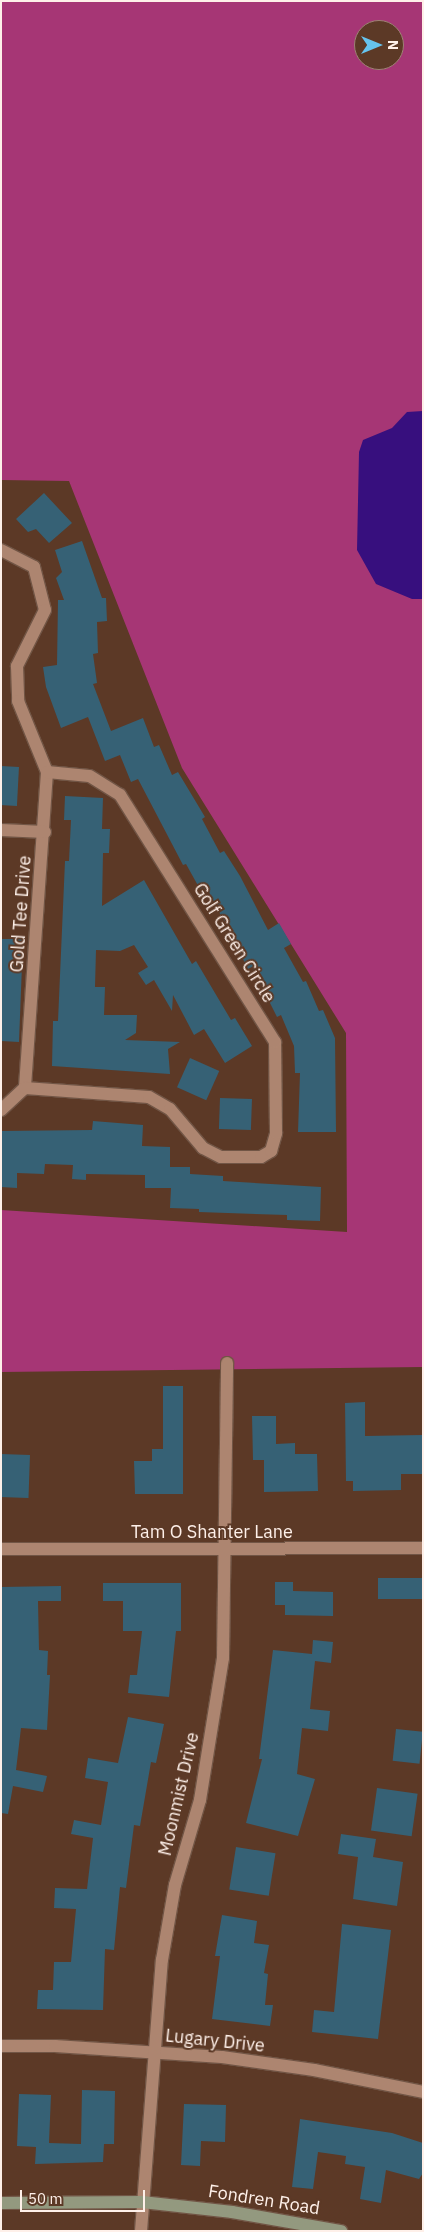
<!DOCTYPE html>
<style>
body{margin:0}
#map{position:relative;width:424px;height:2232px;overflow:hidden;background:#5c3926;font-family:"IBM Plex Sans",sans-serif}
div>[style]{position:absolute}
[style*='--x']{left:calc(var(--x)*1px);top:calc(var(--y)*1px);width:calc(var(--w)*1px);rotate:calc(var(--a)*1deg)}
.green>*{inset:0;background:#a63675}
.water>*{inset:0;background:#370f7e}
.building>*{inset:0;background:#366175;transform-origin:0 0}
.roads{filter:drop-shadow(1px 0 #715545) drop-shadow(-1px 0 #715545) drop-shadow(0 1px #715545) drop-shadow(0 -1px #715545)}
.street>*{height:12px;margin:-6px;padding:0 6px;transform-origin:6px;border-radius:6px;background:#ad8570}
.secondary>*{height:12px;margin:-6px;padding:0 6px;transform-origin:6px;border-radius:6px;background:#93997f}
span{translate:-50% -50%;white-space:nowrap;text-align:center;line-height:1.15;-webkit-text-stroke:4px #5c3926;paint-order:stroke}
.street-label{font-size:18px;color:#fef0e9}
.frame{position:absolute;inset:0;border:2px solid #fef0e9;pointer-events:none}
.north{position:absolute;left:354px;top:20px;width:50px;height:50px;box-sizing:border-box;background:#5c3926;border:1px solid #9d8274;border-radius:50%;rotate:90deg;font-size:14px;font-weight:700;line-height:20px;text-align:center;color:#fef0e9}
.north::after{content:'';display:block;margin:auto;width:18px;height:22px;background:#66c4ef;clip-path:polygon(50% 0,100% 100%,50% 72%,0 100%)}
.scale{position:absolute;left:20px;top:2190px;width:125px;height:22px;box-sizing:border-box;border:2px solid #fef0e9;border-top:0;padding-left:6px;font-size:15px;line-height:18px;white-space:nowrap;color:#fef0e9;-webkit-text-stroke:4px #5c3926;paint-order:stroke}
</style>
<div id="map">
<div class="green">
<div style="clip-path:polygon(evenodd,1px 1px,423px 1px,423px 1367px,1px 1372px,1px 1210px,347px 1232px,346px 1033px,182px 768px,69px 481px,1px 480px,1px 1px,364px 30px,394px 30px,394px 60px,364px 60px,364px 30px)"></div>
</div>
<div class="water">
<div style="clip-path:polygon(423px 411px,423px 599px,412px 599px,376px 584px,357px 550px,359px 452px,363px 440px,392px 428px,407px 412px)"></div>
</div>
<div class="building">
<div style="clip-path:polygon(44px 493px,72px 523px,49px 543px,36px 529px,28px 532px,16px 519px)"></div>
<div style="clip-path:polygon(82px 541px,102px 598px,106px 598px,107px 621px,97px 622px,98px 653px,93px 654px,97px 683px,93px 684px,111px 731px,143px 718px,154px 747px,159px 745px,172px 775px,178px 772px,205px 817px,202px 819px,220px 853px,224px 851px,240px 876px,268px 930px,279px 923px,291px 944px,284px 948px,303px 982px,306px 981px,319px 1011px,323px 1010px,335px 1038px,336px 1132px,298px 1132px,300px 1073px,295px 1073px,294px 1046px,281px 1015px,277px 1017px,252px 967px,248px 969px,207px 888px,201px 891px,186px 864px,183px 865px,138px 779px,131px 782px,120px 755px,105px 761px,88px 717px,61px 728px,46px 687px,43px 667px,57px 665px,58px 600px,64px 600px,56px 578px,62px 572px,55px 550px)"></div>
<div style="left:1px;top:766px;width:18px;height:39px;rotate:3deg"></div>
<div style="clip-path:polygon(65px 796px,103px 798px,102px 829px,110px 829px,109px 853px,103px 853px,102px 906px,144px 880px,192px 964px,196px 961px,231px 1020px,235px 1018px,252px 1046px,225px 1063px,204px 1029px,194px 1035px,173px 995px,172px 1011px,154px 980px,146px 985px,138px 973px,148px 967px,134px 945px,120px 951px,96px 950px,95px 987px,105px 987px,104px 1015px,137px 1015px,136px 1033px,125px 1040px,180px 1042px,168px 1049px,170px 1074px,52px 1066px,53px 1021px,58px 1021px,65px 861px,69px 861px,71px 820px,64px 820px)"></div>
<div style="clip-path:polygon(1px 939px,23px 939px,19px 1042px,1px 1041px)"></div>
<div style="left:190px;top:1058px;width:32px;height:32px;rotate:24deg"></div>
<div style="left:220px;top:1098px;width:32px;height:31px;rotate:2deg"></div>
<div style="clip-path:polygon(93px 1121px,143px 1125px,142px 1146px,170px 1147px,170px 1167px,190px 1167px,190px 1174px,223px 1176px,223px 1181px,321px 1187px,320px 1221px,287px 1220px,287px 1215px,199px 1212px,199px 1209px,170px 1208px,171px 1188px,145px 1188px,145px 1175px,86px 1174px,86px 1180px,72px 1179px,73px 1165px,45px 1164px,44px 1174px,17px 1173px,17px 1188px,1px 1187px,1px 1131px,92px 1130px)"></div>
<div style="clip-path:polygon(163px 1386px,183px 1386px,183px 1494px,135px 1494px,134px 1461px,152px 1461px,152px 1449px,163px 1449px)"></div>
<div style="clip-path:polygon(365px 1402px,365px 1436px,423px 1435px,423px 1474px,401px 1474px,401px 1490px,353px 1491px,353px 1481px,346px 1481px,345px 1403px)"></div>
<div style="clip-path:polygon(252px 1416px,276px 1416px,276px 1444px,295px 1443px,295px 1454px,317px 1454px,318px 1491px,264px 1492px,264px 1460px,253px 1460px)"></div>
<div style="left:1px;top:1454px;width:29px;height:43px;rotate:2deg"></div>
<div style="left:423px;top:1578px;width:21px;height:45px;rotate:90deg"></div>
<div style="clip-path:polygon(275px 1582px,293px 1582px,293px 1591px,333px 1592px,333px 1616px,285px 1615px,285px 1605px,275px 1605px)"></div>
<div style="clip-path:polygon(103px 1583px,181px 1583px,181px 1631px,176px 1631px,169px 1697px,128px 1693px,130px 1675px,137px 1675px,142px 1631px,123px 1631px,123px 1601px,103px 1601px)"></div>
<div style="clip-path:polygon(61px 1586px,61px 1601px,38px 1601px,39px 1650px,48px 1651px,47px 1675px,50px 1675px,47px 1730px,21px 1728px,16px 1770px,47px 1776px,43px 1792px,13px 1786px,8px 1814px,1px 1813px,1px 1587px)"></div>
<div style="clip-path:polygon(313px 1640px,333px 1642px,331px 1663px,315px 1661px,310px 1709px,330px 1711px,328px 1731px,302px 1728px,297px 1774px,315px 1779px,298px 1836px,246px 1823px,262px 1759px,259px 1759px,273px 1650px,312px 1654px)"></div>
<div style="clip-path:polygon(128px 1717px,164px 1724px,156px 1763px,151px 1762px,140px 1826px,134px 1825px,126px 1888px,120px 1887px,114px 1950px,105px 1949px,103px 2010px,37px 2009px,38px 1990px,53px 1990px,54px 1962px,71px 1962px,76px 1909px,54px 1908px,55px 1888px,87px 1889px,93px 1838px,71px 1834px,74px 1820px,101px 1825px,108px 1782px,85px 1778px,88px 1758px,118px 1763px)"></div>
<div style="left:396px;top:1729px;width:27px;height:32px;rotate:6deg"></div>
<div style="left:377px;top:1788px;width:41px;height:43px;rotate:8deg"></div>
<div style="clip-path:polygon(341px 1834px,376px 1839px,373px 1857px,403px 1862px,397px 1906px,353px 1899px,358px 1857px,338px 1854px)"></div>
<div style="left:236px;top:1847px;width:40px;height:43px;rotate:9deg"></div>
<div style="clip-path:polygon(222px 1915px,257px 1921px,254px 1943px,269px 1945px,264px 1973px,268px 1974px,265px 2005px,273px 2005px,270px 2026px,212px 2019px,220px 1956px,215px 1956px)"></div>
<div style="clip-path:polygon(342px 1924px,391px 1930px,378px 2039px,312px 2032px,314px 2010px,334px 2012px)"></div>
<div style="clip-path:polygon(82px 2090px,115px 2091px,114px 2144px,104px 2144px,103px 2162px,35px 2164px,36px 2147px,17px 2146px,19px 2094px,51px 2095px,49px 2143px,81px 2144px)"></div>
<div style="clip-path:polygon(184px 2104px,226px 2105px,225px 2142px,201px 2141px,200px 2166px,181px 2165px)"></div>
<div style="clip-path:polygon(300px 2119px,392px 2133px,423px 2143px,423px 2173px,419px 2179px,386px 2170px,381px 2203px,360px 2199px,365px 2167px,345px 2164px,346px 2156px,318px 2152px,313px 2189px,292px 2187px)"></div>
</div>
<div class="roads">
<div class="street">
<div style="--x:1;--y:550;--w:37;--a:27"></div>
<div style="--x:34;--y:567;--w:44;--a:75.7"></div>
<div style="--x:45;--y:610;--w:63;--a:116.6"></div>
<div style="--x:17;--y:666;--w:35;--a:88"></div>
<div style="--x:18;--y:701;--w:77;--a:67.8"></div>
<div style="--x:47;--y:772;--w:317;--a:94"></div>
<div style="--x:1;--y:830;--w:44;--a:2.6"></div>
<div style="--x:1;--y:1110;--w:33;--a:-43"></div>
<div style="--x:25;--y:1088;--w:124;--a:4.2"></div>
<div style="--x:149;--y:1097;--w:24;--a:30"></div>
<div style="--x:170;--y:1109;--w:51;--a:49.8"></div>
<div style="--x:203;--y:1148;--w:20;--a:27"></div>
<div style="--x:221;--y:1157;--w:40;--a:0"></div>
<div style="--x:261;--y:1157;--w:12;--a:-31"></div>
<div style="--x:271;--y:1151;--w:19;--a:-74"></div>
<div style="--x:276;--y:1133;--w:91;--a:-90.6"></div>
<div style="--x:275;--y:1042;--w:292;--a:-122.1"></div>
<div style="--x:120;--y:795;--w:36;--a:-148"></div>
<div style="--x:89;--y:776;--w:42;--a:-174.6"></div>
<div style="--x:1;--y:1549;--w:422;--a:-0.1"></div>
<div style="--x:1;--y:2046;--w:54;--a:0"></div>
<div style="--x:55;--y:2046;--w:167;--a:3.8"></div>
<div style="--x:222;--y:2057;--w:93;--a:8"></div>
<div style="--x:314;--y:2070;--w:111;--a:11.4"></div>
<div style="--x:141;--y:2231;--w:272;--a:-85.6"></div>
<div style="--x:162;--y:1960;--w:76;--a:-80.2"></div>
<div style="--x:175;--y:1885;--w:89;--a:-73.6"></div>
<div style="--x:200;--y:1800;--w:144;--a:-80.8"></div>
<div style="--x:223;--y:1658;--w:295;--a:-89.2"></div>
</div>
<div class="secondary">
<div style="--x:1;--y:2203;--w:141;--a:-0.4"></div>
<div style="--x:142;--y:2202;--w:91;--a:6.3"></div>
<div style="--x:232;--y:2212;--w:111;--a:9.9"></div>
</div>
</div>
<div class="street-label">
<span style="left:21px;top:914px;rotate:-86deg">Gold Tee Drive</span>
<span style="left:234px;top:943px;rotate:58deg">Golf Green Circle</span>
<span style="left:212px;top:1532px">Tam O Shanter Lane</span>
<span style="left:179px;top:1794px;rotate:-77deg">Moonmist Drive</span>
<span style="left:215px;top:2041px;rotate:6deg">Lugary Drive</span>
<span style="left:264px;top:2200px;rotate:9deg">Fondren Road</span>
</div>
<div class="frame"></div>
<div class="north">N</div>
<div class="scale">50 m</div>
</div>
